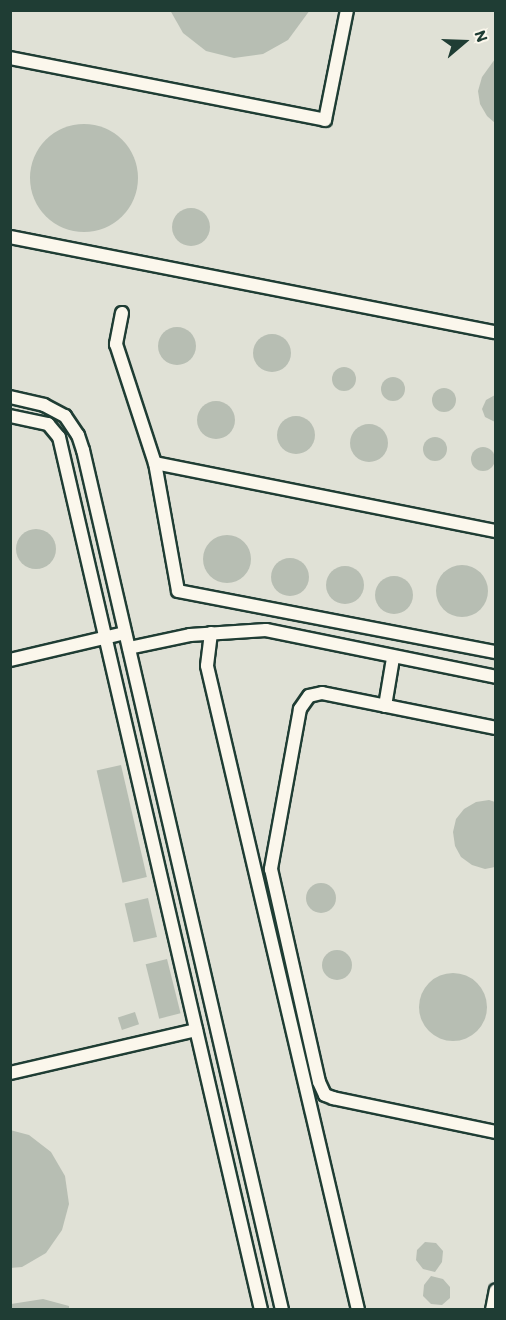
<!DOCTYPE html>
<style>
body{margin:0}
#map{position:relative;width:506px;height:1320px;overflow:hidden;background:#f2f0e5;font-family:Itim,sans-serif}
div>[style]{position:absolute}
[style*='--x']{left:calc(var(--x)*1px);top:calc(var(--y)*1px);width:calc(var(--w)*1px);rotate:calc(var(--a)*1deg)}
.built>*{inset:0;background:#e0e1d6;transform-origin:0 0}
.building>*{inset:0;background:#b7beb3;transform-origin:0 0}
.round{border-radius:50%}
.roads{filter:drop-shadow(2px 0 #1f3d34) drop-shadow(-2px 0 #1f3d34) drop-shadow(0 2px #1f3d34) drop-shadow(0 -2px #1f3d34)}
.minor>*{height:12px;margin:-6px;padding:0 6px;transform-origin:6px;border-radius:6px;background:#fbf7ec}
span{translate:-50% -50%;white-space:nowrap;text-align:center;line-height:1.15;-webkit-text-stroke:5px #fbf7ec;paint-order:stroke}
.frame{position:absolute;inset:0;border:12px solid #1f3d34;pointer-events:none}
.north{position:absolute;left:434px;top:12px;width:60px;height:60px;-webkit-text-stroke:4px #fbf7ec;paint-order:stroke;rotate:71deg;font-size:16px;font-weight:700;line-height:24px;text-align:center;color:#1f3d34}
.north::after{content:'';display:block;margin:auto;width:21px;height:27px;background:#1f3d34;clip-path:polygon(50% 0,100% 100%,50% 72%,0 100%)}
</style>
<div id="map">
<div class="built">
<div style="left:11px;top:11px;width:484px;height:1298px"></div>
</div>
<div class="building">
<div style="clip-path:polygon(170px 10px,310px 10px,288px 40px,263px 54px,234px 58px,206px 51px,183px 33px)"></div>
<div style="clip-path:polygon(495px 59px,495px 123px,487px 116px,480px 104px,478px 91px,482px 77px)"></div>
<div class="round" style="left:30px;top:124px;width:108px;height:108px"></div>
<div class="round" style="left:172px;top:208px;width:38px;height:38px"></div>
<div class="round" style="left:158px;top:327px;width:38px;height:38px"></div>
<div class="round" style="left:253px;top:334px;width:38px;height:38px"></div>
<div class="round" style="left:332px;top:367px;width:24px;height:24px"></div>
<div class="round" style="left:381px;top:377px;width:24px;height:24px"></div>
<div class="round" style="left:432px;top:388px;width:24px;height:24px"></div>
<div style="clip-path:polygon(495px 395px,495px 422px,485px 417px,482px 409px,486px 400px)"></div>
<div class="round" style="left:197px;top:401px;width:38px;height:38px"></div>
<div class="round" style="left:277px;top:416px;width:38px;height:38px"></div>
<div class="round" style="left:350px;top:424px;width:38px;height:38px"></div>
<div class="round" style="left:423px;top:437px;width:24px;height:24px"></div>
<div class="round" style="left:471px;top:447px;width:24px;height:24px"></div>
<div class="round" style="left:16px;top:529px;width:40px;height:40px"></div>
<div class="round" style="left:203px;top:535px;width:48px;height:48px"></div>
<div class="round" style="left:271px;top:558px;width:38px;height:38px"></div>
<div class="round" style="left:436px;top:565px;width:52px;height:52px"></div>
<div class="round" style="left:326px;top:566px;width:38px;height:38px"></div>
<div class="round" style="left:375px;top:576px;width:38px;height:38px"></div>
<div style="left:121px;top:765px;width:115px;height:25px;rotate:77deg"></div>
<div style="clip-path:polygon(489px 800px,495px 802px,495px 867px,485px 869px,472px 865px,461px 857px,455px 846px,453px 832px,456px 819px,464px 809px,476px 802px)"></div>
<div class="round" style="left:306px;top:883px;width:30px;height:30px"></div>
<div style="left:148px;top:898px;width:40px;height:24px;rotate:77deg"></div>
<div class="round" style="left:322px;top:950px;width:30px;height:30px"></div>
<div style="left:167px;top:959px;width:56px;height:22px;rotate:76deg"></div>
<div class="round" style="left:419px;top:973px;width:68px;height:68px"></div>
<div style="left:135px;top:1012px;width:13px;height:18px;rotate:72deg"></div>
<div style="clip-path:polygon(10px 1130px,29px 1135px,51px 1152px,65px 1176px,69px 1204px,62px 1230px,46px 1253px,22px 1267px,10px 1268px)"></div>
<div style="clip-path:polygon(425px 1242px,436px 1243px,443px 1251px,442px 1262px,435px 1272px,423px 1269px,416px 1260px,417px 1250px)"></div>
<div style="clip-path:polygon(431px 1276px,443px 1279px,450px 1287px,450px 1298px,442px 1305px,431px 1304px,423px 1296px,424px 1285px)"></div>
<div style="clip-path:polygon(43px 1299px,69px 1306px,69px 1310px,12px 1310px,11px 1304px)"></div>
</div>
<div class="roads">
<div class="minor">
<div style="--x:10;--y:58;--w:321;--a:11.1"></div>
<div style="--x:325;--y:120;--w:112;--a:-78.7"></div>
<div style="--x:10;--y:237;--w:495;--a:11.1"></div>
<div style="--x:122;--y:313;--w:32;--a:101"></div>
<div style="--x:116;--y:344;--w:125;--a:71.9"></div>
<div style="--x:155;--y:463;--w:130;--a:79.8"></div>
<div style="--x:178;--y:591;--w:324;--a:10.9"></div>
<div style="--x:10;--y:397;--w:35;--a:13"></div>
<div style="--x:44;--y:405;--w:24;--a:28"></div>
<div style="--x:65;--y:416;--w:23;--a:56"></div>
<div style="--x:78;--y:435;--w:16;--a:72"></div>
<div style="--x:83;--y:450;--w:883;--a:76.97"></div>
<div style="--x:10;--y:416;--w:39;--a:12"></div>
<div style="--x:48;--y:424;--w:17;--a:50"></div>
<div style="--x:59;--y:437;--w:896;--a:76.97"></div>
<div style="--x:155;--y:463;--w:348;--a:11.3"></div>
<div style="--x:211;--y:633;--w:33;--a:97"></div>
<div style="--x:207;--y:666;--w:661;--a:76.8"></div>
<div style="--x:129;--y:648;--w:62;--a:-12"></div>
<div style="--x:190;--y:635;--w:76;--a:-3.8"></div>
<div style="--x:266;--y:630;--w:235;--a:11.5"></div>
<div style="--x:10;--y:660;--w:118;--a:-13.2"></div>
<div style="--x:385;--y:706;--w:49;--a:-80.5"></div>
<div style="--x:496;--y:728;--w:177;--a:-168.6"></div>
<div style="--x:322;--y:693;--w:13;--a:167"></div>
<div style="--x:309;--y:696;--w:16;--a:125"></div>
<div style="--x:300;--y:709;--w:163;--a:100.3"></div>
<div style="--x:271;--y:869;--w:218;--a:77.3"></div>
<div style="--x:319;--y:1082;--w:14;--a:65"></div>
<div style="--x:325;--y:1095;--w:9;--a:21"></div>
<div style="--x:333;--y:1098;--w:167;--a:11.8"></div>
<div style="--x:10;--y:1073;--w:191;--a:-13"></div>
<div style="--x:492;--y:1310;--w:20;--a:-79"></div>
</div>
</div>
<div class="frame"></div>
<div class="north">N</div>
</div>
